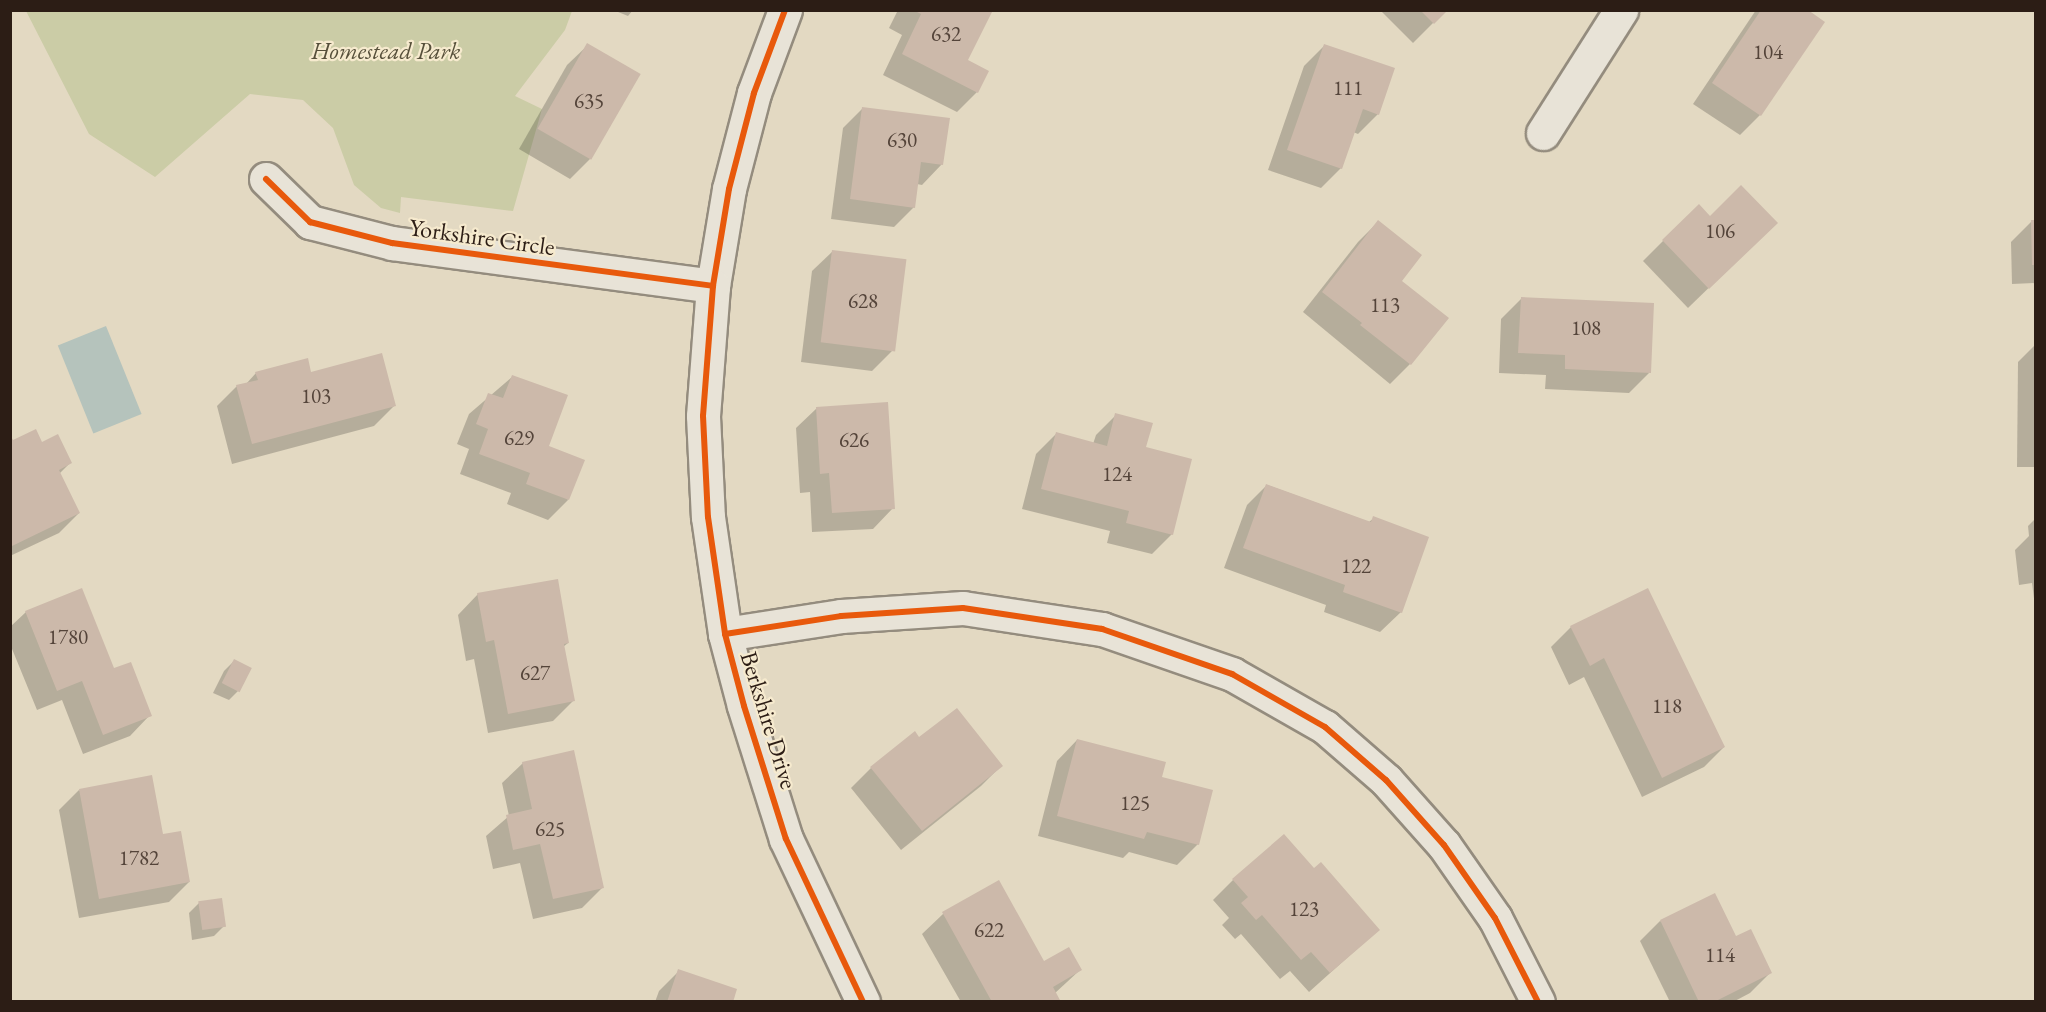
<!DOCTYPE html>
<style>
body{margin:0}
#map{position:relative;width:2046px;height:1012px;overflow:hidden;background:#e3d9c2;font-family:"EB Garamond",serif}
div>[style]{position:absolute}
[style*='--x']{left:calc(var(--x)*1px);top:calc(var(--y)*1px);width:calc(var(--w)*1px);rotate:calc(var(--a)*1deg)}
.green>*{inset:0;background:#cbcca6}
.water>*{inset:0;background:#b5c3bc;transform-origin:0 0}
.shadow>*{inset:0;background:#0003}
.building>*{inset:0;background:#ccb9aa;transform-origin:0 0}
.roads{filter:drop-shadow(2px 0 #948c7e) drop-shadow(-2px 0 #948c7e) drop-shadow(0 2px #948c7e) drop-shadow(0 -2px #948c7e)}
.minor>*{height:33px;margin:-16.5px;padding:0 16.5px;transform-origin:16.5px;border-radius:16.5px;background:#e8e3d7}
.cycleway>*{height:6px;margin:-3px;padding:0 3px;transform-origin:3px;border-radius:3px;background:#e8590c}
span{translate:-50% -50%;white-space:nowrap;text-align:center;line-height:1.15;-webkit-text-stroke:4.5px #f6eace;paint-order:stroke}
.number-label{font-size:21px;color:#54443a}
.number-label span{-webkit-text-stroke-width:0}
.park-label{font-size:24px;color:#564f3a;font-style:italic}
.street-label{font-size:24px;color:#2c1d15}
.frame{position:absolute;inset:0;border:12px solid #2c1d15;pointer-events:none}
</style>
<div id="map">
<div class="green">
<div style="clip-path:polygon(26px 11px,572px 11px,565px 30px,515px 96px,542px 109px,513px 211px,401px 197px,400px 213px,381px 208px,354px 185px,333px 128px,303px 100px,250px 94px,155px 177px,89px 134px)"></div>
</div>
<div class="water">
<div style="left:106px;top:326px;width:95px;height:52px;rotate:68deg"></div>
</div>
<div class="shadow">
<div style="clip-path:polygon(613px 10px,633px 10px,628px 16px)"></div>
<div style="clip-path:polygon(898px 10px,992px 10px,966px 61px,977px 92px,957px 112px,883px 75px,902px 35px,889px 28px)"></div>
<div style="clip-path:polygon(1380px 10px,1446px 10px,1413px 43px)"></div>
<div style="clip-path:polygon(1756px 10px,1806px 10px,1760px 115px,1740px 135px,1693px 104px)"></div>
<div style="clip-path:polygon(588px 45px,639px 74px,590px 159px,570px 179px,519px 149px,567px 65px)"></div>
<div style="clip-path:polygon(1324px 46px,1378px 114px,1358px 134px,1353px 132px,1341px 168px,1321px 188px,1268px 170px,1304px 66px)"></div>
<div style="clip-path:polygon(2036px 68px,2036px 111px,2035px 111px)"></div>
<div style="clip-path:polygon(863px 108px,942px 164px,922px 185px,917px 184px,914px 207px,894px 227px,831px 219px,843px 128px)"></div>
<div style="clip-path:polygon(1710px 218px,1755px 243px,1688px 308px,1643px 261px,1663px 241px)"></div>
<div style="clip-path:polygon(1378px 222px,1400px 282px,1410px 364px,1390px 384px,1303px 312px,1358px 242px)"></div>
<div style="clip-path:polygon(2031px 222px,2036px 222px,2036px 283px,2012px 284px,2011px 242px)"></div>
<div style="clip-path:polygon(833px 251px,892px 351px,872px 371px,801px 362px,812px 271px)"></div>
<div style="clip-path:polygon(1521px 299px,1650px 372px,1629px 393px,1545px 389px,1546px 375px,1499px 373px,1501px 319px)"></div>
<div style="clip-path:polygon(2036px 344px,2036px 467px,2017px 467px,2018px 362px)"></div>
<div style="clip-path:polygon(256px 373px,310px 373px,394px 406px,374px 426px,232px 464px,217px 406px,237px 386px,246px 384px)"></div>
<div style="clip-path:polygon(512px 377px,568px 500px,548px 520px,507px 504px,511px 493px,460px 474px,469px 449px,457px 444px,469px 414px)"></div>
<div style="clip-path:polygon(817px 408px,893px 508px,873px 529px,812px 532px,810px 492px,800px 493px,796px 428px)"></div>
<div style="clip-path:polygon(1116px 415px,1144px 448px,1172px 534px,1152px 554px,1107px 543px,1110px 531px,1022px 509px,1036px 454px,1056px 434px,1093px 444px,1096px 435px)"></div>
<div style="clip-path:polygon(10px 439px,12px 442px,42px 444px,70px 463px,59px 474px,79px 513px,59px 533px,10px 556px)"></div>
<div style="clip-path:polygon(1267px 485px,1369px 522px,1374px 518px,1401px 612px,1380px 632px,1324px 612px,1326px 605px,1224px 568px,1247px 505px)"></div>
<div style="clip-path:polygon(2036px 518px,2036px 614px,2032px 583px,2019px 585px,2015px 550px,2029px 536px,2028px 526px)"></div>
<div style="clip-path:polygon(478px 594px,568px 643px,563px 647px,573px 701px,553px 721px,488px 733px,474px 659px,466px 661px,458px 615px)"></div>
<div style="clip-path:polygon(26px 612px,150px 715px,130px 736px,83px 754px,62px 700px,37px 710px,10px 644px,10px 627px)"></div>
<div style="clip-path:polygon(1571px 627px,1724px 747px,1704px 767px,1642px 797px,1584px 677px,1569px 685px,1551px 647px)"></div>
<div style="clip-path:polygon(234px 661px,239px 690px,229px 700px,213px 693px,224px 671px)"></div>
<div style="clip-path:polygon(919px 740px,1001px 766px,981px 786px,901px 850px,851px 788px,871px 768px)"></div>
<div style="clip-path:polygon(1077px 740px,1161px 778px,1198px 844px,1177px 865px,1129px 852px,1123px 858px,1038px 836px,1057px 761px)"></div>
<div style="clip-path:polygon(523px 763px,602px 888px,582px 908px,533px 919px,520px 863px,493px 869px,486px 836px,509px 816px,502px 783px)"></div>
<div style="clip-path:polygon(79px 790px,189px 882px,169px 902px,79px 918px,59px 810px)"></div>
<div style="clip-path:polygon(1313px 871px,1378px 930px,1309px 992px,1290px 971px,1280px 979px,1241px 934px,1235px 939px,1222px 925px,1229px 918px,1213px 900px,1233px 880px)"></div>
<div style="clip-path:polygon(998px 882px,1044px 963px,1080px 970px,1054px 994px,1059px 1002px,961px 1002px,922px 934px,943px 914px)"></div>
<div style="clip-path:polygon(199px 903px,224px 926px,214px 936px,192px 940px,189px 913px)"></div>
<div style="clip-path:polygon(1660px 921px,1770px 973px,1750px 993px,1733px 1002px,1670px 1002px,1640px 941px)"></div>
<div style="clip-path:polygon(679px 971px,731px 1002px,655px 1002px,659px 991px)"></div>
</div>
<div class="building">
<div style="clip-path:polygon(913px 10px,993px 10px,968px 60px,989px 71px,978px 93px,902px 54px,921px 14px)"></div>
<div style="clip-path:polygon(1420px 10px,1448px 10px,1434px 24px)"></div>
<div style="clip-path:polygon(1761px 10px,1808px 10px,1825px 22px,1761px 116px,1712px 83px)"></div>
<div style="left:587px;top:43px;width:62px;height:99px;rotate:30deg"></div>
<div style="clip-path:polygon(1324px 44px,1395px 68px,1379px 115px,1363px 109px,1342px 169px,1287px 150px)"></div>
<div style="clip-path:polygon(862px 107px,950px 118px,943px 165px,921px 162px,915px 208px,850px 199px)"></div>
<div style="clip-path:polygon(1741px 185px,1778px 223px,1709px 289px,1662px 240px,1699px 204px,1710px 216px)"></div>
<div style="clip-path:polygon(1378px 220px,1422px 255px,1402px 281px,1449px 318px,1411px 365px,1360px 325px,1362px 323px,1322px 292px)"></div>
<div style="clip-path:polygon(2031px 220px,2036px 220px,2036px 265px,2032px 265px)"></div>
<div style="left:832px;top:250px;width:75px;height:93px;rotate:7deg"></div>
<div style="clip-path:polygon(1521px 297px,1654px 303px,1651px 373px,1565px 369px,1565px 355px,1518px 353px)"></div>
<div style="clip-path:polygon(382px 353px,396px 406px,252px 444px,236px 385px,258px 380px,255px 372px,308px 358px,311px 372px)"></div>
<div style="clip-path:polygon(512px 375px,568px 395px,549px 446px,585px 460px,569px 500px,526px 484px,530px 473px,479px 454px,488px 429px,476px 424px,488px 393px,503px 398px)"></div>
<div style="clip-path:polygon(888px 402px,895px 509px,832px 513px,829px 473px,820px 474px,816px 407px)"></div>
<div style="clip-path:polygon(1115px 413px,1153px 423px,1146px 447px,1192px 459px,1173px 535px,1126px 523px,1129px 511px,1041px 489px,1056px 432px,1107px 446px)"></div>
<div style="clip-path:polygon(36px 429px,42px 442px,58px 434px,72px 463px,59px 470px,80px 513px,10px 547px,10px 435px,13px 440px)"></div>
<div style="clip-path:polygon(1266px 484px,1371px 522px,1373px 516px,1429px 537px,1402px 613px,1343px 592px,1345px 585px,1243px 548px)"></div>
<div style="clip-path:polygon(558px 579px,569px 643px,564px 644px,575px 701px,508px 714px,494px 640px,486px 642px,477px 593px)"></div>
<div style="clip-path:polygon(82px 588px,114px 668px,131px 662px,152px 716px,103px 735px,82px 681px,57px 691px,25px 611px)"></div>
<div style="clip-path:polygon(1648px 588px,1725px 747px,1662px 778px,1604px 658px,1590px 666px,1570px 626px)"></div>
<div style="left:234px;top:659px;width:20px;height:27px;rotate:27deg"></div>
<div style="clip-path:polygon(957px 708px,1003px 766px,922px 831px,870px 767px,915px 731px,919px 737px)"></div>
<div style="clip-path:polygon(1077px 739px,1166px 762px,1162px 777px,1213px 790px,1199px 845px,1147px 832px,1144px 839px,1057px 816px)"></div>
<div style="clip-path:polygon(574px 750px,604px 888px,553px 899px,540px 844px,513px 850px,506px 815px,532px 809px,522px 762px)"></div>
<div style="clip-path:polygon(152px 775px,163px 834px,181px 831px,190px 882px,99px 899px,79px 789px)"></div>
<div style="clip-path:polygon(1284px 834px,1314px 868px,1321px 862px,1380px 930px,1330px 973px,1311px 952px,1301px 960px,1262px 915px,1256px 920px,1241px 903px,1248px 897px,1232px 879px)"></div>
<div style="clip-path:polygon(999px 880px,1044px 961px,1069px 947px,1082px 970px,1053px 987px,1061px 1002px,992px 1002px,942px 912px)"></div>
<div style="clip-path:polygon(1715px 893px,1736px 936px,1751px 929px,1772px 973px,1714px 1002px,1699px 1002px,1660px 920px)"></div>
<div style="left:222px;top:898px;width:29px;height:24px;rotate:82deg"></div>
<div style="clip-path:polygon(678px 969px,737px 989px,733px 1002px,667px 1002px)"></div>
</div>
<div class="roads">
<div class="minor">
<div style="--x:785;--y:10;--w:89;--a:110.5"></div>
<div style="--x:754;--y:93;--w:99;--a:104.6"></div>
<div style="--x:729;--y:189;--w:98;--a:99.4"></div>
<div style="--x:713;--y:286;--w:130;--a:94.4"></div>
<div style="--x:703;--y:416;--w:101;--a:87.2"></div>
<div style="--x:708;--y:517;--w:118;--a:81.7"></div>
<div style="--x:725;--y:634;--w:74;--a:75.2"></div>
<div style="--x:744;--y:706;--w:139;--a:72.5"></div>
<div style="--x:786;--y:839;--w:180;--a:64.7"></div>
<div style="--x:1543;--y:133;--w:146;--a:-57.6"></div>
<div style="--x:266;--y:179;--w:62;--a:44.3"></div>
<div style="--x:310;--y:222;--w:85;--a:14.4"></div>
<div style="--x:392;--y:243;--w:324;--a:7.6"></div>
<div style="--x:725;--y:634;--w:117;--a:-8.8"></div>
<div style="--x:841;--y:616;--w:122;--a:-3.8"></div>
<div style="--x:963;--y:608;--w:141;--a:8.6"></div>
<div style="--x:1102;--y:629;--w:138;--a:19.1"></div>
<div style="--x:1232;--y:674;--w:107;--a:29.7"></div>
<div style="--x:1325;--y:727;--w:81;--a:41"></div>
<div style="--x:1386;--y:780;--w:87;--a:48.3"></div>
<div style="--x:1444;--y:845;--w:89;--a:55.1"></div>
<div style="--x:1495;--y:918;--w:94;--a:62.9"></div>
</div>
</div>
<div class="cycleway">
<div style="--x:785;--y:10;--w:89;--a:110.5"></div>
<div style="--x:754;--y:93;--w:99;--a:104.6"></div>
<div style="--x:729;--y:189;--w:98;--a:99.4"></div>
<div style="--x:713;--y:286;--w:130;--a:94.4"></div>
<div style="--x:703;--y:416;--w:101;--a:87.2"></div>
<div style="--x:708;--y:517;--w:118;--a:81.7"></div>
<div style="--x:725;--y:634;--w:74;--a:75.2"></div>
<div style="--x:744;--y:706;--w:139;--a:72.5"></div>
<div style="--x:786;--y:839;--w:180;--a:64.7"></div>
<div style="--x:266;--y:179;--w:62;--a:44.3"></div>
<div style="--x:310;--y:222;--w:85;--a:14.4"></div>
<div style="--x:392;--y:243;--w:324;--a:7.6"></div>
<div style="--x:725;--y:634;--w:117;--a:-8.8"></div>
<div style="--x:841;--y:616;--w:122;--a:-3.8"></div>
<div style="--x:963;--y:608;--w:141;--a:8.6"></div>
<div style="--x:1102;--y:629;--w:138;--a:19.1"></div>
<div style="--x:1232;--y:674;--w:107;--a:29.7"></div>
<div style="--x:1325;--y:727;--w:81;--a:41"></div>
<div style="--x:1386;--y:780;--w:87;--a:48.3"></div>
<div style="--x:1444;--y:845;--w:89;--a:55.1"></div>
<div style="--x:1495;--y:918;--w:94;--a:62.9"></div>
</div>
<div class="number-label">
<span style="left:946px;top:34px">632</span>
<span style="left:1768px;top:52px">104</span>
<span style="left:1348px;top:88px">111</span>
<span style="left:589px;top:101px">635</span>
<span style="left:902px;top:140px">630</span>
<span style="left:1720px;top:231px">106</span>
<span style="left:863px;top:301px">628</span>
<span style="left:1385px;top:305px">113</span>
<span style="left:1586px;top:328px">108</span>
<span style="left:316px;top:396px">103</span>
<span style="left:519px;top:438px">629</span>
<span style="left:854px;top:440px">626</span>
<span style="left:1117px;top:474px">124</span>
<span style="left:1356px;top:566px">122</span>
<span style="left:68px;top:637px">1780</span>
<span style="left:535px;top:673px">627</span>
<span style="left:1667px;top:706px">118</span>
<span style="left:1135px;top:803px">125</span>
<span style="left:550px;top:829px">625</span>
<span style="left:139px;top:858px">1782</span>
<span style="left:1304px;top:909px">123</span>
<span style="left:989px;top:930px">622</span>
<span style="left:1720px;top:955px">114</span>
</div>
<div class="park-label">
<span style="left:386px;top:51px">Homestead Park</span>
</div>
<div class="street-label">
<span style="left:482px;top:237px;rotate:8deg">Yorkshire Circle</span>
<span style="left:769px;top:720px;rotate:73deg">Berkshire Drive</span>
</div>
<div class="frame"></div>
</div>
